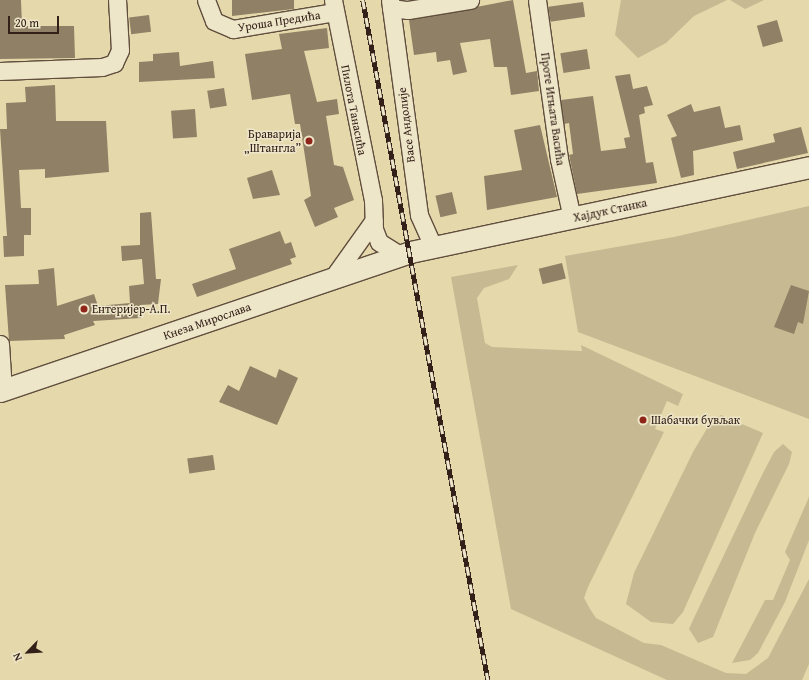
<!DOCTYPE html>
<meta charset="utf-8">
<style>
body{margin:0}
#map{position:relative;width:809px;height:680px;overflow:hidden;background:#e5d8ab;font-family:"Gentium Book Plus",serif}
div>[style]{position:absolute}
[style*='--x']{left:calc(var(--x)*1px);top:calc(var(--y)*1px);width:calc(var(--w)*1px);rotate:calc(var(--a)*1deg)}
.green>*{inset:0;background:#c7b992}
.building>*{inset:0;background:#908065;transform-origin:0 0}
.roads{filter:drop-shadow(1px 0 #604e3e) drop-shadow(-1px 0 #604e3e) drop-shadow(0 1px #604e3e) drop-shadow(0 -1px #604e3e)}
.minor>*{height:17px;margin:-8.5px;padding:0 8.5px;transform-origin:8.5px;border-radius:8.5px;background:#eee6c8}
.tertiary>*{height:21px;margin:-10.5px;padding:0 10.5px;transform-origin:10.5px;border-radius:10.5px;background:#eee6c8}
.rail>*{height:4.5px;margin-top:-2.25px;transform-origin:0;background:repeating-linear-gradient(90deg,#eee6c8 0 9px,#332019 0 18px);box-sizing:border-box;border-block:1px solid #332019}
.dots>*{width:11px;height:11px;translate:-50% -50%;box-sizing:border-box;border:2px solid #eee6c8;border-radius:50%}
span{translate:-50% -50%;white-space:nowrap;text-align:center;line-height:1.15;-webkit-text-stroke:3px #eee6c8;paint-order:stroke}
.street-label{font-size:12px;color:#332019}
.poi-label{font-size:12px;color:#332019}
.right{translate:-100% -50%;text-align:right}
.left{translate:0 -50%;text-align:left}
.north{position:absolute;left:8px;top:632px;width:40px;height:40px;-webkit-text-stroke:3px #eee6c8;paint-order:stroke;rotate:245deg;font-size:11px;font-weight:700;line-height:16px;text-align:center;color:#332019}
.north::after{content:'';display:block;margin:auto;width:14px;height:18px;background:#332019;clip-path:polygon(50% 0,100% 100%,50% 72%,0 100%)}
.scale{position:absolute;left:8px;top:16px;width:51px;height:18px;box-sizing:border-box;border:2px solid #332019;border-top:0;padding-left:5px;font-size:12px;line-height:14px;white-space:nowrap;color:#332019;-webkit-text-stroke:3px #eee6c8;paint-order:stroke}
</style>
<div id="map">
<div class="green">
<div style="clip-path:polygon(621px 0,727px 0,694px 16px,666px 43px,638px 58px,615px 35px)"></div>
<div style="clip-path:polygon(730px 0,764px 0,745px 9px)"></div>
<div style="clip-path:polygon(809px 206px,809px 419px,578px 332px,565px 256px,674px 237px)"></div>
<div style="clip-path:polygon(518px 265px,509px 279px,484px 288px,477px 298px,485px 343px,492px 347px,582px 351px,581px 345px,683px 394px,678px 406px,667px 401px,655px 429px,664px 432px,588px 587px,584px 598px,590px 609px,596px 618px,644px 643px,661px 645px,726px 673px,746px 674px,768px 658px,809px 579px,809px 664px,802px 680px,667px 680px,511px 609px,451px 277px)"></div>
<div style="clip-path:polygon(721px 415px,763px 433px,683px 612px,673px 624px,651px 622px,626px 604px,634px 573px,693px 452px,709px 425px)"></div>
<div style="clip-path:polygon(783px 444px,792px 452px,789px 464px,755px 533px,713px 637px,698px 643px,689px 629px,693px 620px,761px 477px,774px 452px)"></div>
<div style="clip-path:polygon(809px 497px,809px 540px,785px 602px,758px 653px,750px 660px,732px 663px,765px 600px,773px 600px,790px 560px,785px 552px)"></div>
</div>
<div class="building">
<div style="clip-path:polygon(0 0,21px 0,22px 26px,74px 26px,75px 58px,0 59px)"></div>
<div style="clip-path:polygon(232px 0,294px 0,294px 9px,232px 16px)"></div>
<div style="clip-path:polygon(513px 0,526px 73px,537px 71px,539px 91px,511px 95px,507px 67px,494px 67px,490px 39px,460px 43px,467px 72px,453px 75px,450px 60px,437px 62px,436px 52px,414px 55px,409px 20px)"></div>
<div style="left:583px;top:2px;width:15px;height:35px;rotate:82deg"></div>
<div style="left:149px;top:15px;width:17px;height:20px;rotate:83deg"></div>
<div style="left:777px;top:20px;width:22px;height:21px;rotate:74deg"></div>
<div style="clip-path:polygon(327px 28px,329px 48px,304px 51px,317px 102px,337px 99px,339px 114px,326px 116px,334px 165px,343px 167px,354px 200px,334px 208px,338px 217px,315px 227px,304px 200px,311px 196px,300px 124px,295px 124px,290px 94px,252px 100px,245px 54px,282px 49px,279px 34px)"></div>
<div style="left:587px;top:49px;width:20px;height:27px;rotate:81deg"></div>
<div style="clip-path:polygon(179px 52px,180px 66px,213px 61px,215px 78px,139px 82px,139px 62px,153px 61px,153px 54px)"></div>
<div style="clip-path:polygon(630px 74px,633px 89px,647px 86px,653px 105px,644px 107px,645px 113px,639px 115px,646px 163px,653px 162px,657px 183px,577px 194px,569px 155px,573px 154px,569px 123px,564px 124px,561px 100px,593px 96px,601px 151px,626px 148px,624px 138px,630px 137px,615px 76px)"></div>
<div style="clip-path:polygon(55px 85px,56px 121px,106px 121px,109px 172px,45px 178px,45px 169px,19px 170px,21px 208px,31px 208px,31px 235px,24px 235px,24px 256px,4px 257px,3px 236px,7px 236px,0 129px,7px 129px,6px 103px,26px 102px,25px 87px)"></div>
<div style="left:224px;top:88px;width:18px;height:17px;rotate:81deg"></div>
<div style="clip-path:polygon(691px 104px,694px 112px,720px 106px,725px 128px,740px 125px,743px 140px,693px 151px,694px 175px,681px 178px,671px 138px,677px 136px,667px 115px)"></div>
<div style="left:195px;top:109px;width:28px;height:24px;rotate:86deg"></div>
<div style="clip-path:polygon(540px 125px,557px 197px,487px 210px,484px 176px,522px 170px,514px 130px)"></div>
<div style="clip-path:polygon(801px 127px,808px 153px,737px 169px,733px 152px,775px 142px,773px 134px)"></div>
<div style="clip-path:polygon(272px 170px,280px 195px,253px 199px,247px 178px)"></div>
<div style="left:452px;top:192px;width:22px;height:17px;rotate:77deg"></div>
<div style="clip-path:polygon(151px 212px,156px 279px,161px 279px,158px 304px,140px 305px,141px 318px,93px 321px,95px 325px,64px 335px,65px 339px,9px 341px,5px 285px,39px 284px,38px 270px,54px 268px,57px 306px,94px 294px,98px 306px,130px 303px,129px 286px,144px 284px,142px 259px,122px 261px,121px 246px,140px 245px,140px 213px)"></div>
<div style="clip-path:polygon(280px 231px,285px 244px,291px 242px,296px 257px,290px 259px,292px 264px,197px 297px,192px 284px,236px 269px,229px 249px)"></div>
<div style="left:562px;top:263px;width:16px;height:24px;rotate:76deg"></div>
<div style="clip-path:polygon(791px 285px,809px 291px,803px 324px,798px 322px,794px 334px,774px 327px)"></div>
<div style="clip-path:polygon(250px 366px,276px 378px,279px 369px,298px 378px,277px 425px,219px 402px,228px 385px,239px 391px)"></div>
<div style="left:213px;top:455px;width:15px;height:26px;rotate:82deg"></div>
</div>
<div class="roads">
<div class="minor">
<div style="--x:206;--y:0;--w:22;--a:69"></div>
<div style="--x:214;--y:21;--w:21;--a:23"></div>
<div style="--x:233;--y:29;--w:103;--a:-9.5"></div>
<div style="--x:333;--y:0;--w:204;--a:78.7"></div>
<div style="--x:373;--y:200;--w:29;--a:88"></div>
<div style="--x:374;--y:229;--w:14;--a:69"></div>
<div style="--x:379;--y:242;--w:25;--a:32"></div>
<div style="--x:390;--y:0;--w:217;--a:82.3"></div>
<div style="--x:419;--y:215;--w:35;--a:66"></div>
<div style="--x:537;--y:0;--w:161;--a:82.1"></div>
<div style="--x:559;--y:159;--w:60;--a:77.6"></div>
<div style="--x:391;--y:8;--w:17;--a:7"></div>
<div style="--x:408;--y:10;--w:63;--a:-9.2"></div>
<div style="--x:0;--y:71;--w:102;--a:-2.2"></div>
<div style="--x:102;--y:67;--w:13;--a:-18"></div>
<div style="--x:114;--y:63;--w:14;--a:-65"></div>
<div style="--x:120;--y:50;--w:50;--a:-93.4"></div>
<div style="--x:332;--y:279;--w:72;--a:-54.6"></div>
<div style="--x:0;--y:344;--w:46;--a:86.3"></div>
</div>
<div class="tertiary">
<div style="--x:0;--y:391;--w:433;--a:-18.7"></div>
<div style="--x:410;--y:252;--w:408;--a:-12"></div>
</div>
</div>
<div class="rail">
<div style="--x:363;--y:0;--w:691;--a:79.58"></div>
</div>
<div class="dots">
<div style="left:309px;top:141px;background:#8f2418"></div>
<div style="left:84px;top:309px;background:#8f2418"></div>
<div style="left:643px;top:420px;background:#8f2418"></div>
</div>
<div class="street-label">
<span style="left:279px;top:21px;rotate:-9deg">Уроша Предића</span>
<span style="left:553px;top:109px;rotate:82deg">Проте Игњата Васића</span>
<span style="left:354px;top:110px;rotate:79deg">Пилота Танасића</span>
<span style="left:406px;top:125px;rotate:-97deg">Васе Андолије</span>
<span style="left:610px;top:210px;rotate:-12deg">Хајдук Станка</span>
<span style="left:207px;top:321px;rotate:-19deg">Кнеза Мирослава</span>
</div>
<div class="poi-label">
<span class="right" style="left:301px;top:141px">Браварија<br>„Штангла”</span>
<span class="left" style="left:92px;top:309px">Ентеријер-А.П.</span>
<span class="left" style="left:651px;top:420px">Шабачки бувљак</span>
</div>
<div class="north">N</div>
<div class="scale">20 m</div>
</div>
